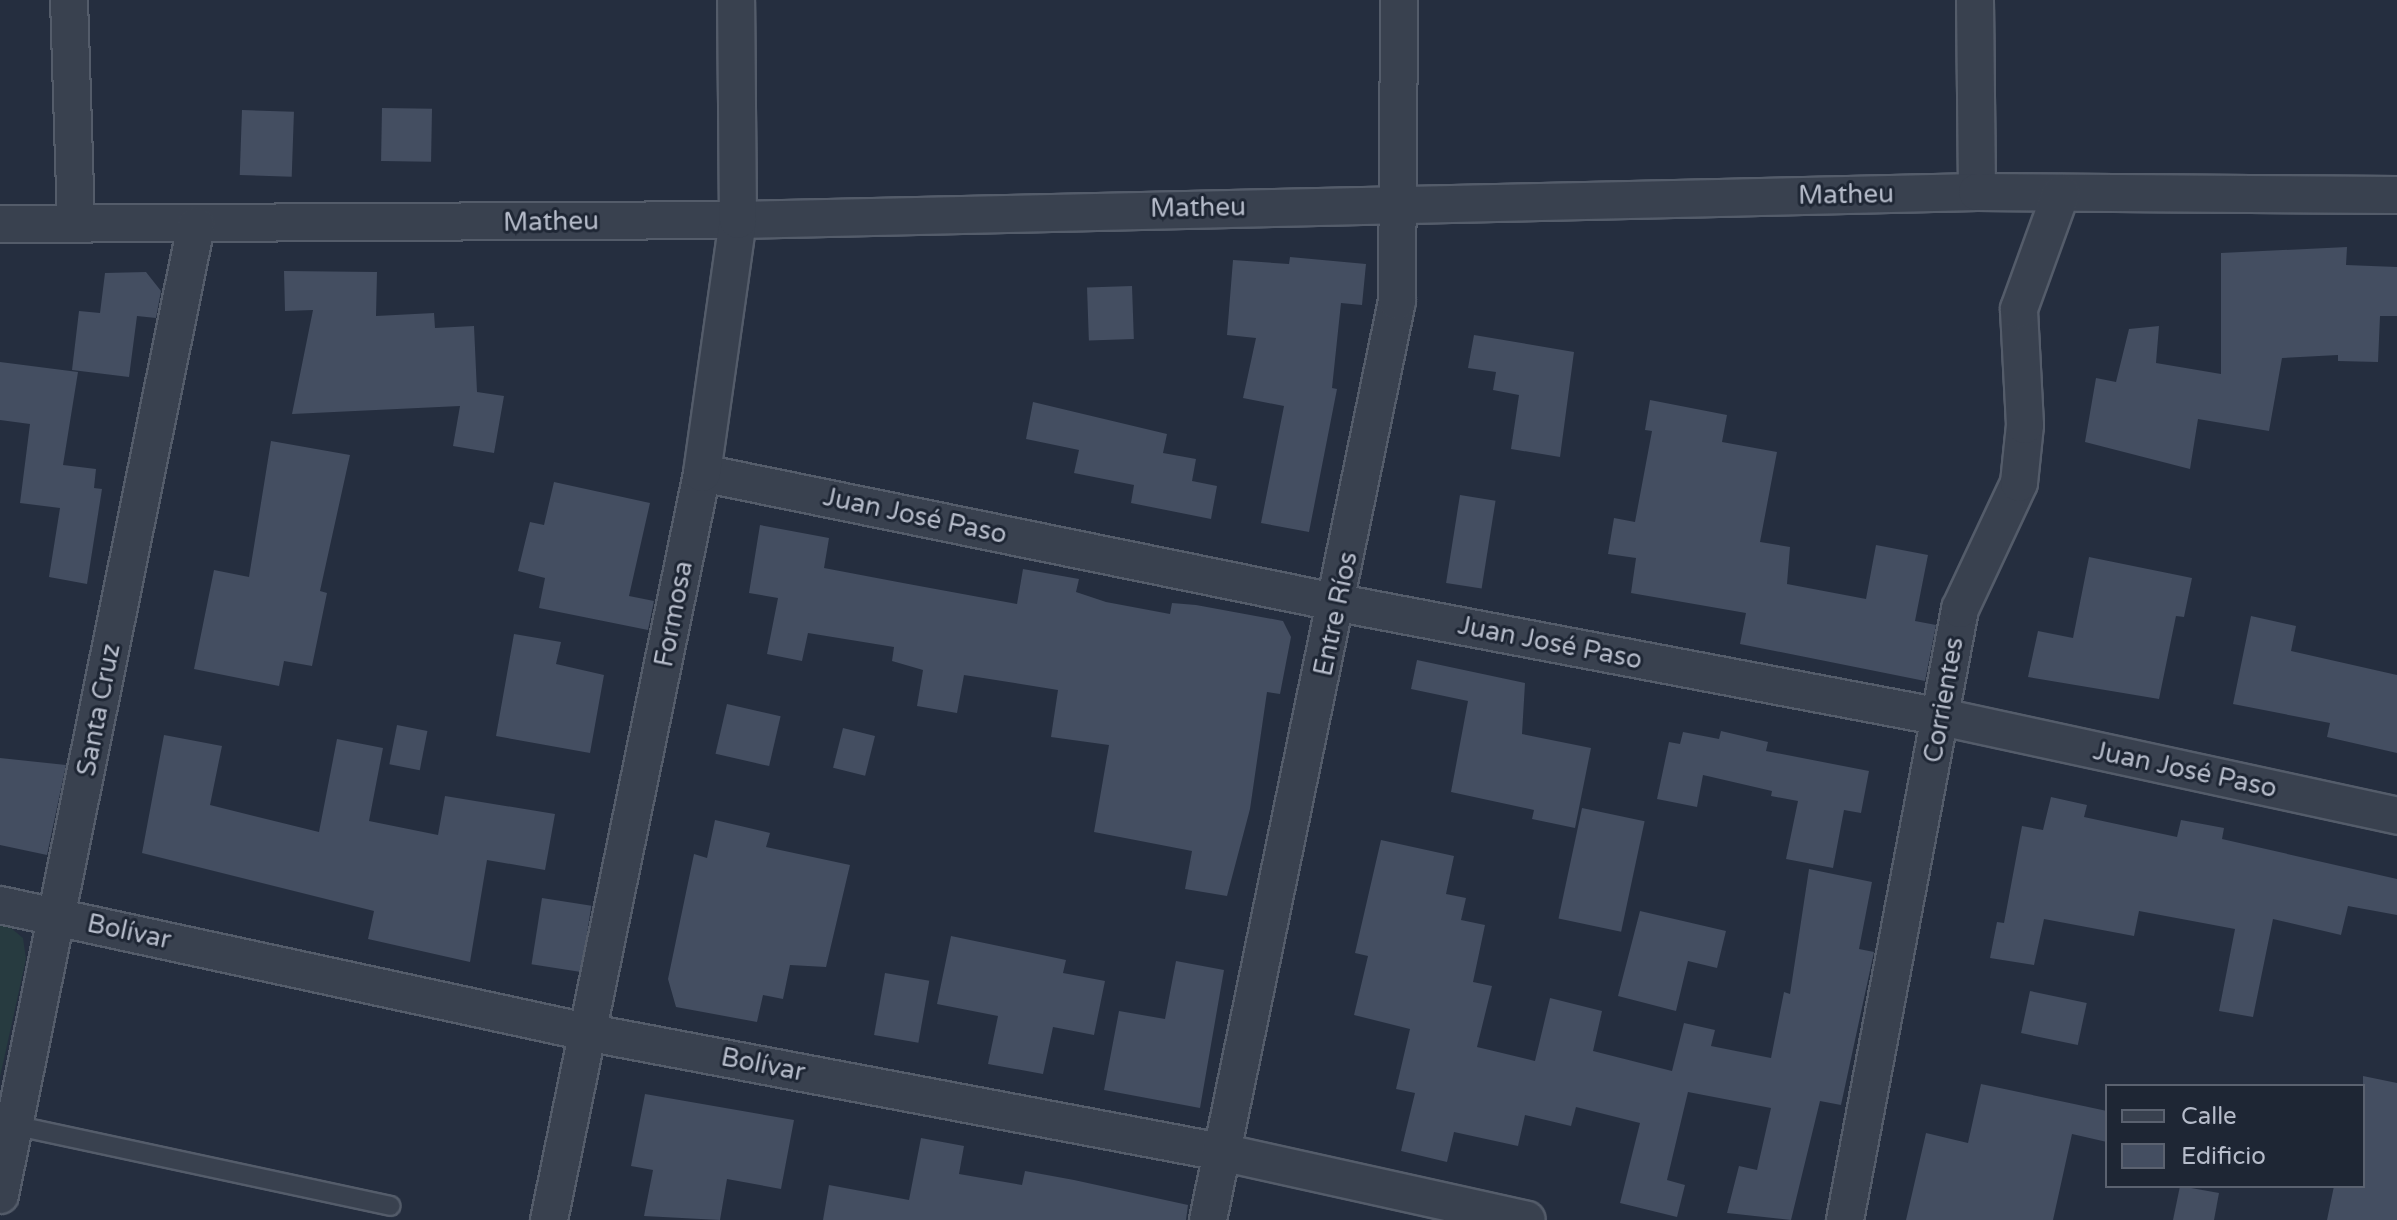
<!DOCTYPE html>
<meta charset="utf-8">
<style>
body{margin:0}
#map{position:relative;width:2397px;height:1220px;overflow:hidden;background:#252e3f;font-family:"Varela Round",sans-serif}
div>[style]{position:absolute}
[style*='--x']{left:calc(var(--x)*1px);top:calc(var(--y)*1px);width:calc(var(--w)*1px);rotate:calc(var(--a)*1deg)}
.green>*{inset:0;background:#273b40}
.building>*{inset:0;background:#444e61;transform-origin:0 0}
.roads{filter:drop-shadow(2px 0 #545c6a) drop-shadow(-2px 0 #545c6a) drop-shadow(0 2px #545c6a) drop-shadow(0 -2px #545c6a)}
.service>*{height:18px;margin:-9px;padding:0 9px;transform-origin:9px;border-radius:9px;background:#39414f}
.minor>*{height:36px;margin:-18px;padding:0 18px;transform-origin:18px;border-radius:18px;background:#39414f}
span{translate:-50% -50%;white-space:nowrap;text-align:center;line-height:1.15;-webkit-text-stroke:6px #1e2634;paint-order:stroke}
.street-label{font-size:26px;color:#b6bcca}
.legend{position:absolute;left:2105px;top:1084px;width:260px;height:104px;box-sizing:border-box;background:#1e2634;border:2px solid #5b6270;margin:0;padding:10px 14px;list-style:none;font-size:24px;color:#b6bcca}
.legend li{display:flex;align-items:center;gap:16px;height:40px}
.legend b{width:40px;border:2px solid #5b6270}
</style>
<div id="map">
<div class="green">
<div style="clip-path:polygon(0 919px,23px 938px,26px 959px,0 1077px)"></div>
</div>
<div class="building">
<div style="left:382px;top:108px;width:50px;height:53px;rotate:1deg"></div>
<div style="left:242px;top:110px;width:52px;height:65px;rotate:2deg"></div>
<div style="clip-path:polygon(2347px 247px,2346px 265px,2397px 267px,2397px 316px,2380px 316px,2378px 362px,2338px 361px,2338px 355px,2282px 358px,2269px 431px,2198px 419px,2190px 469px,2085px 442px,2096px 378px,2116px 382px,2129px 329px,2159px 326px,2156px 363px,2221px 374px,2221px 253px)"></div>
<div style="clip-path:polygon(1290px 257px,1366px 264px,1362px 305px,1341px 303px,1332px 388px,1337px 389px,1309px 532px,1261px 523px,1284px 406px,1243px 398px,1256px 338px,1227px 335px,1233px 260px,1289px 264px)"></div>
<div style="clip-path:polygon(284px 271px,377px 272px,376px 316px,434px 313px,435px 328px,474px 326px,477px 392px,504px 396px,494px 453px,453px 446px,460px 406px,292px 414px,313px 310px,285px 311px)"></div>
<div style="clip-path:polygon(146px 272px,161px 291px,156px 318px,137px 316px,129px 377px,72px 370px,79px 311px,100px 313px,105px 273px)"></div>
<div style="left:1132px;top:286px;width:53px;height:45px;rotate:88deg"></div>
<div style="clip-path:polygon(1474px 335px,1574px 352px,1560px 457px,1511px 449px,1519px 395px,1493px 390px,1496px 372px,1468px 368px)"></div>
<div style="clip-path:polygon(0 362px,78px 372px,63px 465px,96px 469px,94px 488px,102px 489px,87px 584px,49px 577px,60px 508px,20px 503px,30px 424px,0 420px)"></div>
<div style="clip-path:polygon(1650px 400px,1727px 415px,1722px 442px,1777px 452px,1760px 542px,1790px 547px,1787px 584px,1866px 599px,1876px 545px,1928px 555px,1915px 621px,1936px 625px,1925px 681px,1740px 644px,1746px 613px,1631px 593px,1636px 558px,1608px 554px,1614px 518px,1635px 522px,1652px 431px,1645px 430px)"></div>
<div style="clip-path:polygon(1033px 402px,1167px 434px,1163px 453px,1196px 459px,1192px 481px,1217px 486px,1211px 519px,1131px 503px,1134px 485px,1074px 473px,1079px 450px,1026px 439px)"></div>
<div style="clip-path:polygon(271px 441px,350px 455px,320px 591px,327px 593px,312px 666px,284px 661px,279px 686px,194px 669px,214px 570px,249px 577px)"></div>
<div style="clip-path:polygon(554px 482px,650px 503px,629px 596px,654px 601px,648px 630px,539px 608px,545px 578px,518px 571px,530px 522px,544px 525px)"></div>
<div style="left:1460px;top:495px;width:36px;height:89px;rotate:9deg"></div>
<div style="clip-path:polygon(760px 525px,829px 538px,824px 568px,903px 583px,1017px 604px,1023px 569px,1079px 579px,1076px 592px,1106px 602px,1170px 614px,1172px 603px,1196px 605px,1283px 621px,1291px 637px,1280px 694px,1267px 692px,1250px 809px,1227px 896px,1185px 889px,1192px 851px,1094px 832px,1109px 745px,1051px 737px,1058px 690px,964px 675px,957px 713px,917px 706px,923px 670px,892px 661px,894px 647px,808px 633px,802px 661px,767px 654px,778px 598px,749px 593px)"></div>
<div style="clip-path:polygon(2089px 557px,2192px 578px,2184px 617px,2176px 616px,2159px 699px,2028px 677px,2038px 631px,2073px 638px)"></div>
<div style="clip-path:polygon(2251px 616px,2296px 626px,2291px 651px,2397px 675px,2397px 753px,2327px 737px,2330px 723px,2233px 704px)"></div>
<div style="clip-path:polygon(514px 634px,561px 642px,556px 664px,604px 675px,590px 753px,496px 736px)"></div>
<div style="clip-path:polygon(1417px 660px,1525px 683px,1522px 734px,1591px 748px,1575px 828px,1532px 819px,1534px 810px,1451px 792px,1468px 701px,1411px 689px)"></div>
<div style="left:727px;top:704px;width:55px;height:51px;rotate:13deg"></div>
<div style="left:397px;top:725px;width:31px;height:40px;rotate:11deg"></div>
<div style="left:843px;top:728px;width:33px;height:41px;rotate:14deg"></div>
<div style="clip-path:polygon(1721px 731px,1768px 742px,1766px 751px,1869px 771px,1861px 813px,1844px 810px,1833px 868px,1786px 859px,1798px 801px,1771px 796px,1772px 791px,1703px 775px,1697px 807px,1657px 799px,1669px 742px,1680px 744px,1683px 732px,1719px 739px)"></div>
<div style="clip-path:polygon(164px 735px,222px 746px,210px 805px,319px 832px,337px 739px,383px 748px,369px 821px,438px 835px,445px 796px,555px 814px,545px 870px,487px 860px,470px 962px,368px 939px,374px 911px,142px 853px)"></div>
<div style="clip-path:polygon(0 758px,66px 765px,47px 855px,0 845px)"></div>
<div style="clip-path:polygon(2051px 797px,2087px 805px,2084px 817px,2177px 837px,2181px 820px,2224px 828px,2222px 839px,2397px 879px,2397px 915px,2348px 906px,2341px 935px,2273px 919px,2253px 1017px,2219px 1011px,2235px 929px,2139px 911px,2134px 936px,2044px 919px,2034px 965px,1990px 958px,1997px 922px,2004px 923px,2022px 826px,2043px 830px)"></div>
<div style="left:1582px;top:808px;width:64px;height:113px;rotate:12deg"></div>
<div style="clip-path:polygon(715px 820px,770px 833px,766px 847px,850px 865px,826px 967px,790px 965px,783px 999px,763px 995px,757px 1022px,676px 1007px,668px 979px,694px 854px,707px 858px)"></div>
<div style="clip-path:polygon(1381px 840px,1454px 856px,1446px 894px,1466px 898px,1461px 920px,1485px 925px,1473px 982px,1492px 986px,1477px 1047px,1535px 1061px,1550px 998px,1602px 1011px,1593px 1051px,1672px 1071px,1684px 1023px,1715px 1030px,1711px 1046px,1771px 1058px,1784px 992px,1790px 994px,1809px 869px,1872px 882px,1859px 949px,1874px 952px,1841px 1105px,1820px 1101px,1791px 1220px,1727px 1213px,1739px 1166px,1757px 1170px,1771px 1108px,1688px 1092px,1667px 1180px,1685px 1185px,1677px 1217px,1620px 1203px,1640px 1123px,1576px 1107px,1571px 1126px,1525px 1115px,1518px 1146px,1454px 1132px,1447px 1162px,1401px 1151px,1415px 1093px,1396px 1089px,1410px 1029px,1354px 1015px,1368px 956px,1355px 953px)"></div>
<div style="left:542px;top:898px;width:50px;height:67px;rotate:9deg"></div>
<div style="clip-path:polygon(1640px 911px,1726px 931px,1717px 968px,1688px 961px,1676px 1011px,1618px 996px)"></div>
<div style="clip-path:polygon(951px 936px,1066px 960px,1063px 973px,1105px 981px,1094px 1035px,1053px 1027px,1043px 1074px,988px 1064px,998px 1016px,937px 1004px)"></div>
<div style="clip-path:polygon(1176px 961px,1224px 970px,1200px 1108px,1104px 1090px,1119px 1011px,1165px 1019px)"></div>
<div style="left:885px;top:973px;width:45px;height:63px;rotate:10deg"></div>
<div style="left:2030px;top:991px;width:58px;height:43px;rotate:12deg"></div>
<div style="clip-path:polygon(2363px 1076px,2397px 1083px,2397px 1220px,2327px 1220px,2334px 1186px,2363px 1186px)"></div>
<div style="clip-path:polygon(1981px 1084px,2107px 1111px,2107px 1142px,2072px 1134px,2053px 1220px,1906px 1220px,1926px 1133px,1968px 1143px)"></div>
<div style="clip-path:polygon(645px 1094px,794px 1120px,781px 1189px,727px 1179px,720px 1220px,644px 1216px,653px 1170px,631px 1166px)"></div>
<div style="clip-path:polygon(921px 1138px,964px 1146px,959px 1174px,1022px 1185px,1025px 1171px,1074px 1180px,1188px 1205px,1186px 1220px,823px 1220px,829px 1185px,909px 1200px)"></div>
<div style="clip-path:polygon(2180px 1186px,2219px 1193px,2214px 1220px,2173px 1220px)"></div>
</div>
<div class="roads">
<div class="service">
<div style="--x:13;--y:1125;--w:386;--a:12.1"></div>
</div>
<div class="minor">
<div style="--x:69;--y:0;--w:223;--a:88.2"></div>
<div style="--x:1975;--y:0;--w:192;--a:89.4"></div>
<div style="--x:0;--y:224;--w:738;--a:-0.31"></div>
<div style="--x:738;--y:220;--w:1239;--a:-1.29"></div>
<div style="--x:1977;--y:192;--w:420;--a:0.4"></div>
<div style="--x:702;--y:473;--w:650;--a:11.53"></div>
<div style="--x:1339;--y:603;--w:613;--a:10.72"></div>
<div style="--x:1941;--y:717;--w:467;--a:12.2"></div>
<div style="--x:0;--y:905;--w:605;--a:12.22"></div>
<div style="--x:591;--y:1033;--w:641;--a:10.7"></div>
<div style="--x:1221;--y:1152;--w:313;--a:12.5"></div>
<div style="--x:0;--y:1195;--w:989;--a:-78.57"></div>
<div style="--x:549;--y:1220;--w:763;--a:-78.42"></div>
<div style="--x:702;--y:473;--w:256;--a:-81.9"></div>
<div style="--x:738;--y:220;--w:220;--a:-90.5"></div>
<div style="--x:1208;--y:1220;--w:938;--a:-78.38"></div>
<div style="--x:1397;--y:301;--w:301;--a:-89.6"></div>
<div style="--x:1845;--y:1220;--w:622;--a:-79.34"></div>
<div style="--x:1960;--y:609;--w:139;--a:-64.9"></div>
<div style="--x:2019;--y:483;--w:58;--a:-84.1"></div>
<div style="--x:2025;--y:425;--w:116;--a:-93"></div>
<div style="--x:2019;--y:309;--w:123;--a:-70.1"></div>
</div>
</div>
<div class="street-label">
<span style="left:1846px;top:195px;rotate:-1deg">Matheu</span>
<span style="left:1198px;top:208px;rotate:-1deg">Matheu</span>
<span style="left:551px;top:222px;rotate:-1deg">Matheu</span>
<span style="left:915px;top:516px;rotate:12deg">Juan José Paso</span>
<span style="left:674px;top:614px;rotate:-79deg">Formosa</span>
<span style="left:1336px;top:614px;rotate:-78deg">Entre Ríos</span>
<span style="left:1550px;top:643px;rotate:11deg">Juan José Paso</span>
<span style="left:1944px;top:700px;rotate:-80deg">Corrientes</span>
<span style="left:99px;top:710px;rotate:-79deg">Santa Cruz</span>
<span style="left:2185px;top:770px;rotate:12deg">Juan José Paso</span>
<span style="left:129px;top:932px;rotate:12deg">Bolívar</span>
<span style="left:763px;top:1065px;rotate:11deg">Bolívar</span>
</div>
<ul class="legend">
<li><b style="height:10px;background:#39414f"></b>Calle</li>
<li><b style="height:22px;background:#444e61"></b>Edificio</li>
</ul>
</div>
